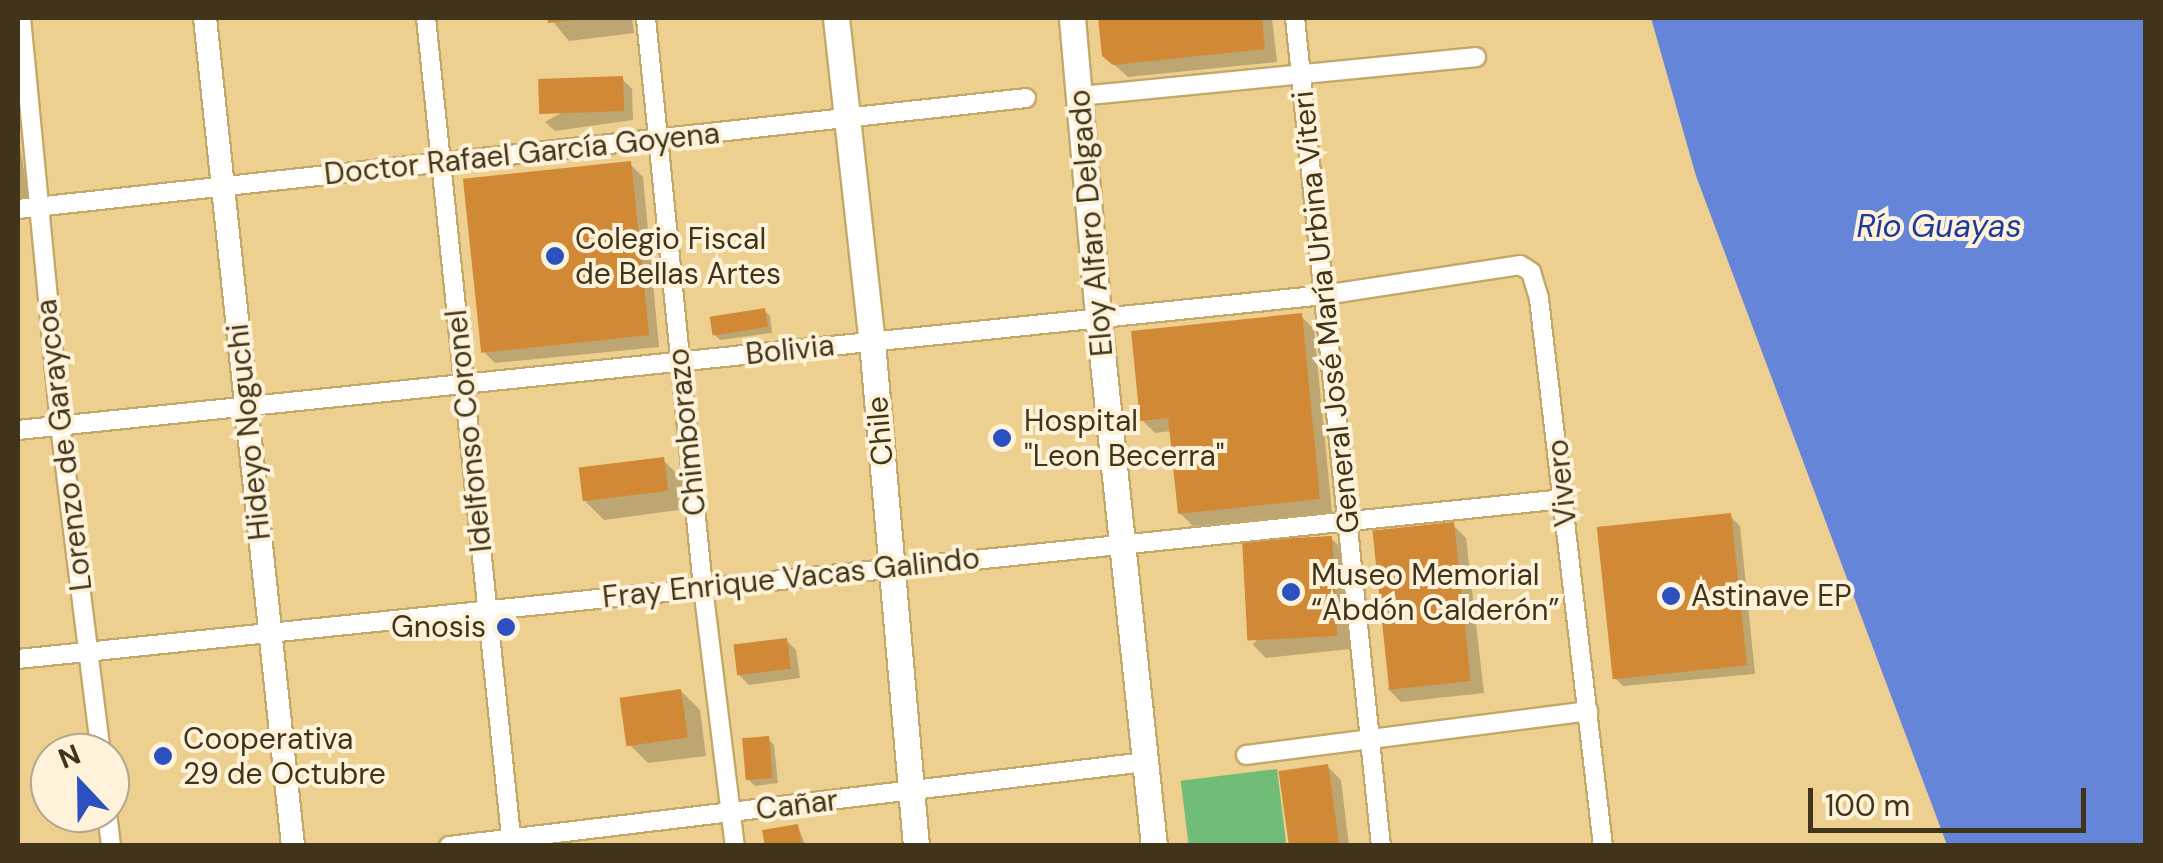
<!DOCTYPE html>
<meta charset="utf-8">
<style>
body{margin:0}
#map{position:relative;width:2163px;height:863px;overflow:hidden;background:#edd08f;font-family:"DM Sans",sans-serif}
div>[style]{position:absolute}
[style*='--x']{left:calc(var(--x)*1px);top:calc(var(--y)*1px);width:calc(var(--w)*1px);rotate:calc(var(--a)*1deg)}
.green>*{inset:0;background:#71bd78;transform-origin:0 0}
.water>*{inset:0;background:#6485d8}
.shadow>*{inset:0;background:#0003}
.building>*{inset:0;background:#d28935;transform-origin:0 0}
.roads{filter:drop-shadow(2px 0 #c4a869) drop-shadow(-2px 0 #c4a869) drop-shadow(0 2px #c4a869) drop-shadow(0 -2px #c4a869)}
.minor>*{height:18px;margin:-9px;padding:0 9px;transform-origin:9px;border-radius:9px;background:#fff}
.tertiary>*{height:22px;margin:-11px;padding:0 11px;transform-origin:11px;border-radius:11px;background:#fff}
.secondary>*{height:25px;margin:-12.5px;padding:0 12.5px;transform-origin:12.5px;border-radius:12.5px;background:#fff}
.dots>*{width:28px;height:28px;translate:-50% -50%;box-sizing:border-box;border:5px solid #fef3da;border-radius:50%}
span{translate:-50% -50%;white-space:nowrap;text-align:center;line-height:1.15;-webkit-text-stroke:8px #fef3da;paint-order:stroke}
.street-label{font-size:30px;color:#40341a}
.poi-label{font-size:30px;color:#40341a}
.left{translate:0 -50%;text-align:left}
.right{translate:-100% -50%;text-align:right}
.water-label{font-size:32px;color:#1e3b9c;font-style:italic}
.frame{position:absolute;inset:0;border:20px solid #40341a;pointer-events:none}
.north{position:absolute;left:30px;top:733px;width:100px;height:100px;box-sizing:border-box;background:#fef3da;border:2px solid #b2a78d;border-radius:50%;rotate:338deg;font-size:28px;font-weight:700;line-height:40px;text-align:center;color:#40341a}
.north::after{content:'';display:block;margin:auto;width:35px;height:45px;background:#2c50bf;clip-path:polygon(50% 0,100% 100%,50% 72%,0 100%)}
.scale{position:absolute;left:1808px;top:788px;width:278px;height:45px;box-sizing:border-box;border:5px solid #40341a;border-top:0;padding-left:12px;font-size:30px;line-height:35px;white-space:nowrap;color:#40341a;-webkit-text-stroke:8px #fef3da;paint-order:stroke}
</style>
<div id="map">
<div class="green">
<div style="left:1277px;top:769px;width:77px;height:97px;rotate:83deg"></div>
</div>
<div class="water">
<div style="clip-path:polygon(1651px 18px,2145px 18px,2145px 845px,1947px 845px,1696px 176px)"></div>
</div>
<div class="shadow">
<div style="clip-path:polygon(550px 18px,632px 18px,634px 33px,569px 41px)"></div>
<div style="clip-path:polygon(1100px 18px,1272px 18px,1277px 62px,1128px 77px,1104px 55px)"></div>
<div style="clip-path:polygon(622px 79px,632px 89px,633px 120px,555px 131px,545px 122px)"></div>
<div style="clip-path:polygon(18px 135px,30px 207px,18px 208px)"></div>
<div style="clip-path:polygon(630px 164px,643px 177px,659px 347px,495px 363px,482px 350px)"></div>
<div style="clip-path:polygon(764px 310px,770px 316px,772px 333px,720px 340px,714px 334px)"></div>
<div style="clip-path:polygon(1301px 316px,1314px 329px,1332px 512px,1193px 526px,1180px 513px,1172px 431px,1155px 433px,1142px 420px)"></div>
<div style="clip-path:polygon(663px 460px,682px 479px,686px 509px,604px 520px,585px 501px)"></div>
<div style="clip-path:polygon(1730px 516px,1740px 526px,1755px 674px,1623px 686px,1614px 677px)"></div>
<div style="clip-path:polygon(1453px 525px,1466px 538px,1484px 693px,1401px 702px,1388px 689px)"></div>
<div style="clip-path:polygon(1331px 538px,1344px 551px,1350px 649px,1266px 658px,1253px 645px)"></div>
<div style="clip-path:polygon(786px 640px,796px 650px,800px 678px,749px 685px,739px 675px)"></div>
<div style="clip-path:polygon(681px 691px,700px 710px,706px 756px,648px 763px,629px 744px)"></div>
<div style="clip-path:polygon(768px 739px,774px 745px,778px 783px,755px 786px,749px 780px)"></div>
<div style="clip-path:polygon(1328px 767px,1341px 780px,1349px 846px,1288px 846px)"></div>
<div style="clip-path:polygon(798px 827px,806px 846px,767px 846px)"></div>
</div>
<div class="building">
<div style="clip-path:polygon(547px 18px,575px 18px,575px 20px,548px 23px)"></div>
<div style="clip-path:polygon(1098px 18px,1262px 18px,1265px 49px,1113px 65px,1102px 56px)"></div>
<div style="left:623px;top:76px;width:35px;height:85px;rotate:88deg"></div>
<div style="left:631px;top:161px;width:175px;height:169px;rotate:84deg"></div>
<div style="left:765px;top:308px;width:19px;height:56px;rotate:81deg"></div>
<div style="clip-path:polygon(1302px 313px,1320px 499px,1178px 514px,1168px 418px,1140px 421px,1131px 331px)"></div>
<div style="left:664px;top:457px;width:34px;height:86px;rotate:83deg"></div>
<div style="left:1731px;top:513px;width:153px;height:135px;rotate:84deg"></div>
<div style="left:1454px;top:522px;width:160px;height:82px;rotate:84deg"></div>
<div style="left:1332px;top:536px;width:100px;height:90px;rotate:87deg"></div>
<div style="left:787px;top:638px;width:31px;height:54px;rotate:83deg"></div>
<div style="left:681px;top:689px;width:49px;height:62px;rotate:82deg"></div>
<div style="left:769px;top:736px;width:42px;height:27px;rotate:85deg"></div>
<div style="left:1328px;top:764px;width:83px;height:50px;rotate:82deg"></div>
<div style="clip-path:polygon(798px 824px,802px 846px,765px 846px,762px 830px)"></div>
</div>
<div class="roads">
<div class="minor">
<div style="--x:21;--y:18;--w:409;--a:84.5"></div>
<div style="--x:60;--y:425;--w:331;--a:82.9"></div>
<div style="--x:426;--y:18;--w:832;--a:84.07"></div>
<div style="--x:646;--y:18;--w:572;--a:84.28"></div>
<div style="--x:703;--y:587;--w:261;--a:83"></div>
<div style="--x:1295;--y:18;--w:832;--a:84.07"></div>
<div style="--x:1080;--y:96;--w:398;--a:-5.6"></div>
<div style="--x:18;--y:209;--w:1014;--a:-6.28"></div>
<div style="--x:18;--y:430;--w:1313;--a:-5.9"></div>
<div style="--x:1324;--y:295;--w:198;--a:-8.7"></div>
<div style="--x:1520;--y:265;--w:13;--a:32"></div>
<div style="--x:1531;--y:272;--w:28;--a:73"></div>
<div style="--x:1539;--y:299;--w:551;--a:83.33"></div>
<div style="--x:18;--y:659;--w:1554;--a:-5.91"></div>
<div style="--x:1246;--y:755;--w:345;--a:-7.3"></div>
<div style="--x:107;--y:813;--w:33;--a:83"></div>
<div style="--x:449;--y:846;--w:701;--a:-6.88"></div>
</div>
<div class="tertiary">
<div style="--x:205;--y:18;--w:833;--a:83.93"></div>
</div>
<div class="secondary">
<div style="--x:836;--y:18;--w:326;--a:83.7"></div>
<div style="--x:872;--y:342;--w:506;--a:85.01"></div>
<div style="--x:1072;--y:18;--w:298;--a:85"></div>
<div style="--x:1098;--y:315;--w:534;--a:83.98"></div>
</div>
</div>
<div class="dots">
<div style="left:555px;top:256px;background:#2c50bf"></div>
<div style="left:1002px;top:438px;background:#2c50bf"></div>
<div style="left:1291px;top:592px;background:#2c50bf"></div>
<div style="left:1671px;top:596px;background:#2c50bf"></div>
<div style="left:506px;top:627px;background:#2c50bf"></div>
<div style="left:163px;top:756px;background:#2c50bf"></div>
</div>
<div class="street-label">
<span style="left:522px;top:154px;rotate:-6deg">Doctor Rafael García Goyena</span>
<span style="left:1091px;top:223px;rotate:-95deg">Eloy Alfaro Delgado</span>
<span style="left:1326px;top:312px;rotate:-96deg">General José María Urbina Viteri</span>
<span style="left:790px;top:350px;rotate:-6deg">Bolivia</span>
<span style="left:469px;top:431px;rotate:-96deg">Idelfonso Coronel</span>
<span style="left:880px;top:431px;rotate:-95deg">Chile</span>
<span style="left:249px;top:432px;rotate:-96deg">Hideyo Noguchi</span>
<span style="left:687px;top:432px;rotate:-96deg">Chimborazo</span>
<span style="left:64px;top:445px;rotate:-97deg">Lorenzo de Garaycoa</span>
<span style="left:1562px;top:483px;rotate:-96deg">Vivero</span>
<span style="left:791px;top:578px;rotate:-6deg">Fray Enrique Vacas Galindo</span>
<span style="left:797px;top:805px;rotate:-7deg">Cañar</span>
</div>
<div class="poi-label">
<span class="left" style="left:575px;top:256px">Colegio Fiscal<br>de Bellas Artes</span>
<span class="left" style="left:1024px;top:438px">Hospital<br>"Leon Becerra"</span>
<span class="left" style="left:1311px;top:592px">Museo Memorial<br>“Abdón Calderón”</span>
<span class="left" style="left:1691px;top:596px">Astinave EP</span>
<span class="right" style="left:486px;top:627px">Gnosis</span>
<span class="left" style="left:183px;top:756px">Cooperativa<br>29 de Octubre</span>
</div>
<div class="water-label">
<span style="left:1939px;top:226px">Río Guayas</span>
</div>
<div class="frame"></div>
<div class="north">N</div>
<div class="scale">100 m</div>
</div>
